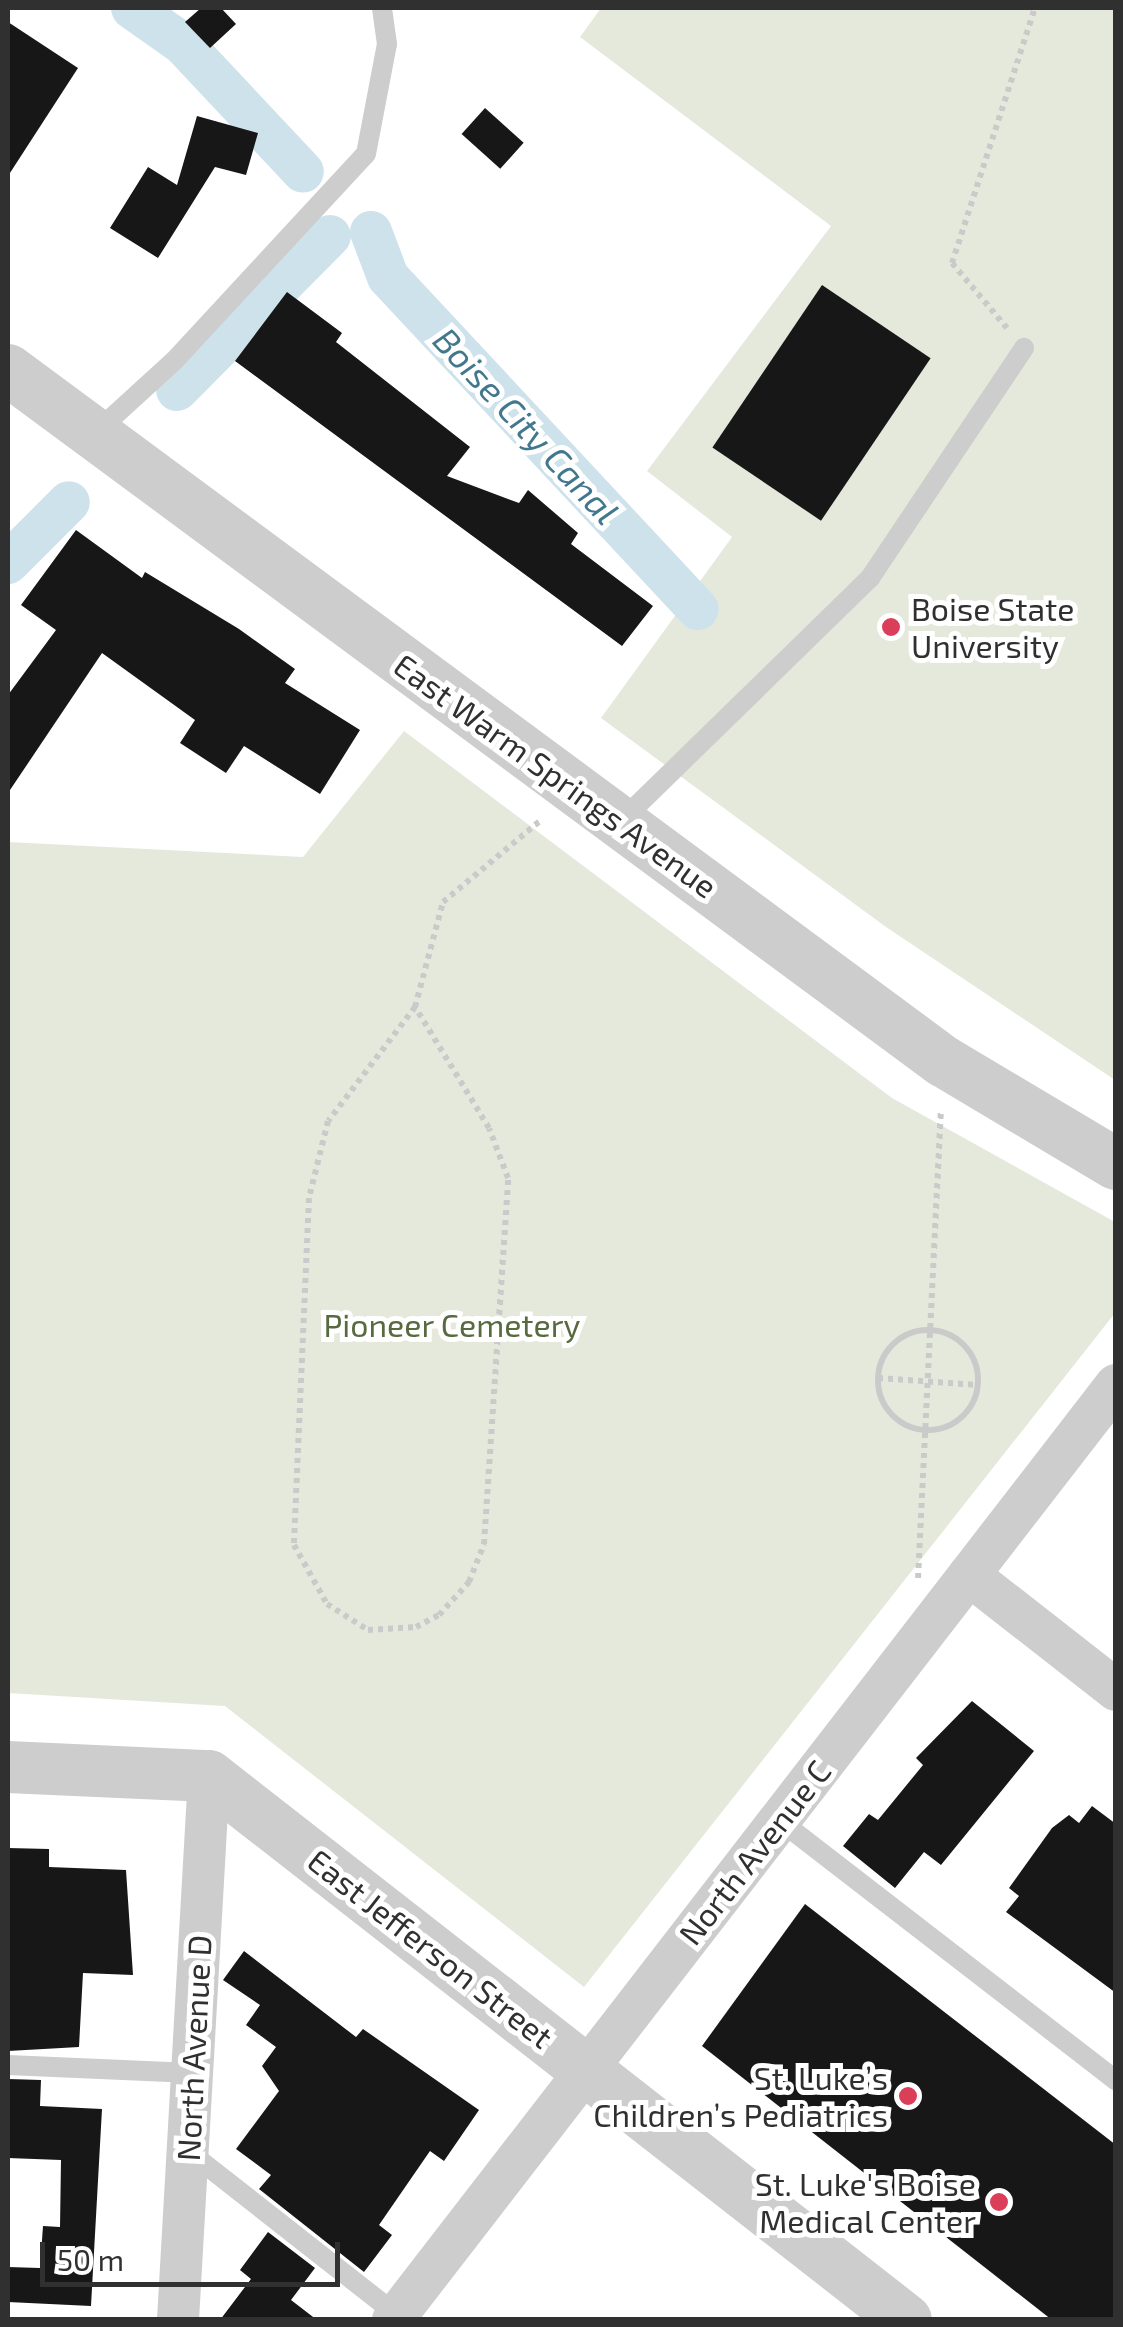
<!DOCTYPE html>
<meta charset="utf-8">
<style>
body{margin:0}
#map{position:relative;width:1123px;height:2327px;overflow:hidden;background:#fff;font-family:"Exo 2",sans-serif}
div>[style]{position:absolute}
[style*='--x']{left:calc(var(--x)*1px);top:calc(var(--y)*1px);width:calc(var(--w)*1px);rotate:calc(var(--a)*1deg)}
.green>*{inset:0;background:#e5e9dc}
.canal>*{height:42px;margin:-21px;padding:0 21px;transform-origin:21px;border-radius:21px;background:#cde2eb}
.building>*{inset:0;background:#171717;transform-origin:0 0}
.path>*{height:6px;margin-top:-3px;transform-origin:0;background:repeating-linear-gradient(90deg,#cacaca 0 5px,transparent 0 10px)}
.path>.ring{margin:-3px;padding:0;box-sizing:content-box;background:none;border:6px solid #cacaca;border-radius:50%}
.service>*{height:20px;margin:-10px;padding:0 10px;transform-origin:10px;border-radius:10px;background:#cdcdcd}
.minor>*{height:42px;margin:-21px;padding:0 21px;transform-origin:21px;border-radius:21px;background:#cdcdcd}
.tertiary>*{height:52px;margin:-26px;padding:0 26px;transform-origin:26px;border-radius:26px;background:#cdcdcd}
.dots>*{width:28px;height:28px;translate:-50% -50%;box-sizing:border-box;border:5px solid #fff;border-radius:50%}
span{translate:-50% -50%;white-space:nowrap;text-align:center;line-height:1.15;-webkit-text-stroke:10px #fff;paint-order:stroke}
.poi-label{font-size:32px;color:#303030}
.left{translate:0 -50%;text-align:left}
.right{translate:-100% -50%;text-align:right}
.street-label{font-size:32px;color:#303030}
.park-label{font-size:32px;color:#586a40}
.water-label{font-size:35px;color:#42788e;font-style:italic}
.frame{position:absolute;inset:0;border:10px solid #303030;pointer-events:none}
.scale{position:absolute;left:40px;top:2242px;width:300px;height:45px;box-sizing:border-box;border:5px solid #303030;border-top:0;padding-left:12px;font-size:30px;line-height:35px;white-space:nowrap;color:#303030;-webkit-text-stroke:8px #fff;paint-order:stroke}
</style>
<div id="map">
<div class="green">
<div style="clip-path:polygon(601px 8px,1115px 8px,1115px 1080px,886px 927px,601px 718px,732px 537px,647px 471px,831px 226px,580px 37px)"></div>
<div style="clip-path:polygon(404px 731px,892px 1098px,1115px 1222px,1115px 1313px,584px 1987px,225px 1706px,8px 1693px,8px 842px,303px 857px)"></div>
</div>
<div class="canal">
<div style="--x:132;--y:8;--w:62;--a:35.2"></div>
<div style="--x:183;--y:44;--w:175;--a:46.8"></div>
<div style="--x:371;--y:232;--w:48;--a:69.3"></div>
<div style="--x:388;--y:277;--w:454;--a:47"></div>
<div style="--x:177;--y:390;--w:217;--a:-45.2"></div>
<div style="--x:8;--y:563;--w:86;--a:-45"></div>
</div>
<div class="building">
<div style="clip-path:polygon(201px 8px,221px 8px,236px 24px,210px 48px,185px 22px)"></div>
<div style="clip-path:polygon(8px 22px,78px 68px,8px 176px)"></div>
<div style="left:485px;top:108px;width:52px;height:35px;rotate:42deg"></div>
<div style="clip-path:polygon(197px 116px,258px 133px,246px 175px,215px 167px,158px 258px,110px 228px,148px 167px,177px 185px)"></div>
<div style="left:822px;top:285px;width:131px;height:196px;rotate:34deg"></div>
<div style="clip-path:polygon(287px 292px,342px 333px,336px 342px,470px 447px,447px 476px,519px 503px,528px 490px,578px 533px,571px 544px,653px 606px,622px 646px,235px 361px)"></div>
<div style="clip-path:polygon(76px 530px,142px 578px,145px 572px,239px 629px,295px 669px,285px 683px,360px 730px,320px 794px,244px 746px,226px 773px,180px 743px,195px 720px,102px 653px,8px 793px,8px 695px,56px 630px,21px 605px)"></div>
<div style="clip-path:polygon(972px 1701px,1034px 1751px,941px 1865px,924px 1852px,895px 1888px,843px 1846px,869px 1814px,878px 1820px,923px 1765px,916px 1758px)"></div>
<div style="clip-path:polygon(1092px 1806px,1116px 1824px,1116px 1993px,1006px 1912px,1019px 1896px,1009px 1888px,1052px 1828px,1069px 1815px,1079px 1823px)"></div>
<div style="clip-path:polygon(8px 1848px,49px 1849px,49px 1867px,126px 1870px,133px 1975px,83px 1973px,79px 2047px,8px 2051px)"></div>
<div style="clip-path:polygon(805px 1904px,1116px 2145px,1116px 2320px,1052px 2320px,702px 2046px)"></div>
<div style="clip-path:polygon(244px 1951px,356px 2037px,363px 2029px,479px 2110px,444px 2161px,430px 2151px,379px 2225px,392px 2235px,364px 2272px,259px 2189px,271px 2175px,236px 2149px,279px 2091px,262px 2066px,276px 2047px,246px 2025px,260px 2005px,223px 1980px)"></div>
<div style="clip-path:polygon(8px 2079px,41px 2080px,40px 2106px,102px 2109px,91px 2306px,8px 2302px,8px 2267px,40px 2268px,43px 2226px,60px 2227px,61px 2160px,8px 2158px)"></div>
<div style="clip-path:polygon(268px 2232px,315px 2268px,291px 2300px,317px 2320px,220px 2320px,251px 2279px,240px 2270px)"></div>
</div>
<div class="path">
<div style="--x:1007;--y:328;--w:85;--a:-130.2"></div>
<div style="--x:952;--y:263;--w:268;--a:-72"></div>
<div style="--x:415;--y:1007;--w:143;--a:127.3"></div>
<div style="--x:328;--y:1121;--w:79;--a:103.9"></div>
<div style="--x:309;--y:1198;--w:347;--a:92.5"></div>
<div style="--x:294;--y:1545;--w:68;--a:60.8"></div>
<div style="--x:327;--y:1604;--w:49;--a:32.4"></div>
<div style="--x:368;--y:1630;--w:48;--a:-3.6"></div>
<div style="--x:416;--y:1627;--w:26;--a:-28"></div>
<div style="--x:439;--y:1615;--w:45;--a:-47.7"></div>
<div style="--x:469;--y:1582;--w:41;--a:-68.5"></div>
<div style="--x:484;--y:1544;--w:367;--a:-86.2"></div>
<div style="--x:508;--y:1178;--w:53;--a:-110.8"></div>
<div style="--x:489;--y:1128;--w:142;--a:-121.4"></div>
<div style="--x:415;--y:1007;--w:109;--a:-75.1"></div>
<div style="--x:443;--y:902;--w:128;--a:-39.9"></div>
<div class="ring" style="left:878px;top:1330px;width:94px;height:94px"></div>
<div style="--x:878;--y:1378;--w:100;--a:4"></div>
<div style="--x:918;--y:1578;--w:467;--a:-87.2"></div>
</div>
<div class="service">
<div style="--x:94;--y:434;--w:108;--a:-42.4"></div>
<div style="--x:174;--y:361;--w:282;--a:-47.2"></div>
<div style="--x:366;--y:154;--w:112;--a:-79.2"></div>
<div style="--x:387;--y:44;--w:36;--a:-98"></div>
<div style="--x:622;--y:820;--w:347;--a:-44.3"></div>
<div style="--x:870;--y:578;--w:277;--a:-56.2"></div>
<div style="--x:779;--y:1820;--w:426;--a:37.7"></div>
<div style="--x:8;--y:2065;--w:184;--a:2.5"></div>
<div style="--x:188;--y:2151;--w:271;--a:38.1"></div>
</div>
<div class="minor">
<div style="--x:969;--y:1575;--w:187;--a:38"></div>
<div style="--x:178;--y:2320;--w:545;--a:-86.74"></div>
<div style="--x:393;--y:2320;--w:1182;--a:-52.29"></div>
</div>
<div class="tertiary">
<div style="--x:8;--y:370;--w:1163;--a:36.47"></div>
<div style="--x:943;--y:1061;--w:201;--a:30.8"></div>
<div style="--x:8;--y:1767;--w:201;--a:2.6"></div>
<div style="--x:209;--y:1776;--w:884;--a:37.97"></div>
</div>
<div class="dots">
<div style="left:891px;top:627px;background:#db3e59"></div>
<div style="left:908px;top:2096px;background:#db3e59"></div>
<div style="left:999px;top:2202px;background:#db3e59"></div>
</div>
<div class="poi-label">
<span class="left" style="left:911px;top:627px">Boise State<br>University</span>
<span class="right" style="left:888px;top:2096px">St. Luke’s<br>Children’s Pediatrics</span>
<span class="right" style="left:976px;top:2202px">St. Luke's Boise<br>Medical Center</span>
</div>
<div class="street-label">
<span style="left:556px;top:775px;rotate:36deg">East Warm Springs Avenue</span>
<span style="left:754px;top:1852px;rotate:-52deg">North Avenue C</span>
<span style="left:431px;top:1948px;rotate:38deg">East Jefferson Street</span>
<span style="left:193px;top:2048px;rotate:-87deg">North Avenue D</span>
</div>
<div class="park-label">
<span style="left:452px;top:1324px">Pioneer Cemetery</span>
</div>
<div class="water-label">
<span style="left:527px;top:425px;rotate:47deg">Boise City Canal</span>
</div>
<div class="frame"></div>
<div class="scale">50 m</div>
</div>
